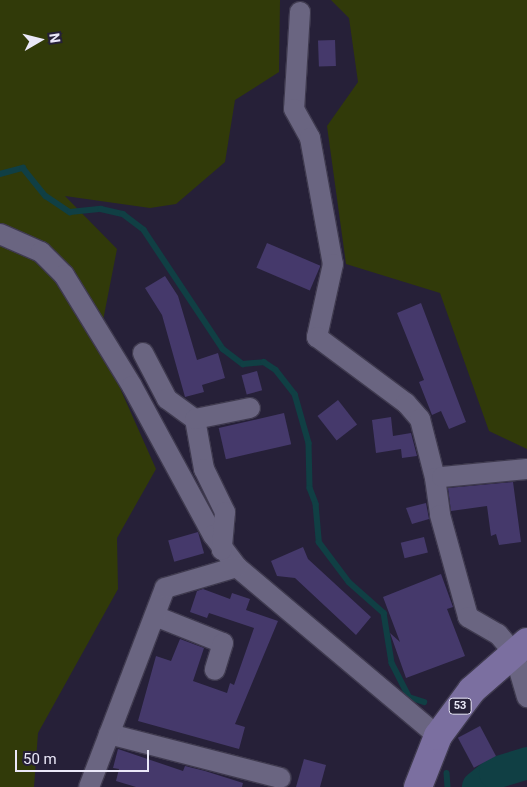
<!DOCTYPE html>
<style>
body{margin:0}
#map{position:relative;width:527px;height:787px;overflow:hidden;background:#262038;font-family:Roboto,sans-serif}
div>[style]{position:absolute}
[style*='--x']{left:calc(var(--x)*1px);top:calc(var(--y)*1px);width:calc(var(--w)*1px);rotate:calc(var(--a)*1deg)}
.green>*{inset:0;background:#313a09}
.stream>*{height:5.5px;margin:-2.75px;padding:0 2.75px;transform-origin:2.75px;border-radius:2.75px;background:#103f44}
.river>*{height:32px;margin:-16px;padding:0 16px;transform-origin:16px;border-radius:16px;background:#103f44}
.building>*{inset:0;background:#45396b;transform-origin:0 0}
.roads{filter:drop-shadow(1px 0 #3f3a4f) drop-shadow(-1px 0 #3f3a4f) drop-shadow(0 1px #3f3a4f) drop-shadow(0 -1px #3f3a4f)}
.street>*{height:20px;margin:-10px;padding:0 10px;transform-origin:10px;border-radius:10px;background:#6a6581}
.primary>*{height:28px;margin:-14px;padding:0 14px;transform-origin:14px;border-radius:14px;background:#7b6fa0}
span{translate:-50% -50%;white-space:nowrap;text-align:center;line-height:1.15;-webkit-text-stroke:4.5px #262038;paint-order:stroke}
.shield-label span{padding:1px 4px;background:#262038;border:1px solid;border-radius:4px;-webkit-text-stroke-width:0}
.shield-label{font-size:11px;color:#eae8f8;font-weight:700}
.north{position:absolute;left:15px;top:15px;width:50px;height:50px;-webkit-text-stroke:4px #262038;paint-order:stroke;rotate:82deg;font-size:14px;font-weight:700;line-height:20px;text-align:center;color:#eae8f8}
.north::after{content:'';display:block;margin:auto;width:18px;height:22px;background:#eae8f8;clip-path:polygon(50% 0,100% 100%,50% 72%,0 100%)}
.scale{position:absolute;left:15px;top:750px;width:134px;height:22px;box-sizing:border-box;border:2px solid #eae8f8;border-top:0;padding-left:6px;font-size:15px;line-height:18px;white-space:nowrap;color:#eae8f8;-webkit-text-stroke:4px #262038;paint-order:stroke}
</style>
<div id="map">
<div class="green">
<div style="clip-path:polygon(0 0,280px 0,279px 72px,235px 100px,225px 162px,176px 204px,150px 208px,65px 196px,117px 249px,99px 341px,156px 469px,117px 538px,118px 589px,38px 733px,34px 787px,0 787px)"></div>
<div style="clip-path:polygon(331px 0,527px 0,527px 449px,489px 431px,440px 293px,346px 264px,327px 126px,358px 82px,349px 18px)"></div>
</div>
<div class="stream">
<div style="--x:0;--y:174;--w:24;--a:-15"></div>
<div style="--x:23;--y:168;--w:36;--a:51"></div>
<div style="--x:46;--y:196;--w:29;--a:34"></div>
<div style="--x:70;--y:212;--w:31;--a:-6"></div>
<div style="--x:101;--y:209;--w:23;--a:13"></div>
<div style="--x:123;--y:214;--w:26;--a:37"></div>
<div style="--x:144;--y:230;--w:143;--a:56.4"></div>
<div style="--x:223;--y:349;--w:25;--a:37"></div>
<div style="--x:243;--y:364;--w:21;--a:-5"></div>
<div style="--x:264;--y:362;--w:14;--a:34"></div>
<div style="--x:276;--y:370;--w:31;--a:52"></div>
<div style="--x:295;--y:394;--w:51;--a:74.1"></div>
<div style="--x:309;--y:443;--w:45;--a:88.7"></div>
<div style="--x:310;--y:488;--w:17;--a:69"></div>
<div style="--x:316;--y:504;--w:38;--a:85"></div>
<div style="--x:319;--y:542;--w:50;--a:53.1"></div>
<div style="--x:349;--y:582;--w:47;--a:41.5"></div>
<div style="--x:384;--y:613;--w:51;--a:80.9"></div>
<div style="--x:392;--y:663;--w:38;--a:63"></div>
<div style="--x:409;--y:697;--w:16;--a:18"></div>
<div style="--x:447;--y:773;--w:14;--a:86"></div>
</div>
<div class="river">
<div style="--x:478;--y:787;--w:22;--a:-39"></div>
<div style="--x:495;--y:773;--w:34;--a:-17"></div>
</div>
<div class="building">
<div style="left:335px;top:40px;width:26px;height:17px;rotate:88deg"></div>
<div style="left:267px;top:243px;width:58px;height:27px;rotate:23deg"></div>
<div style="clip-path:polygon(165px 276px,178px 296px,197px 360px,218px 353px,225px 378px,202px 385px,204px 392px,185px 397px,162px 315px,145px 288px)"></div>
<div style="clip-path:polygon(421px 303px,466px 422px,449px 429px,441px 411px,432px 415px,419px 382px,424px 380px,397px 313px)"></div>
<div style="left:257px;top:371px;width:20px;height:16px;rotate:75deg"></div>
<div style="left:338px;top:400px;width:31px;height:26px;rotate:52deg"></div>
<div style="left:284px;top:413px;width:32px;height:67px;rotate:77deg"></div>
<div style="clip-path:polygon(391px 417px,393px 436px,411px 433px,417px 456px,402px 458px,401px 449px,376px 453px,372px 420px)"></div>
<div style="clip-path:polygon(513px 482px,521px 542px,499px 545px,496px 534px,491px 536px,487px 506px,451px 511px,448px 488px)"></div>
<div style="clip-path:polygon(426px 503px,429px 519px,412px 524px,406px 508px)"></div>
<div style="left:198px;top:532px;width:22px;height:31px;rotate:74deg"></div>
<div style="left:424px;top:537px;width:16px;height:24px;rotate:76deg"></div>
<div style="clip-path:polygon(303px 547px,308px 559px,371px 617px,356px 635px,295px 578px,277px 576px,271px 561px)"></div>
<div style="clip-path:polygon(441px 574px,453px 607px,447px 609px,465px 656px,406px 678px,390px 633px,400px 642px,383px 597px)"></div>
<div style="clip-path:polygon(203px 589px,230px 599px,232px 593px,250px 599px,246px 610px,278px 621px,235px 724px,245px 727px,239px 749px,138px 721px,156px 656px,171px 661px,180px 639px,204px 648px,193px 681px,227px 693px,230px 683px,234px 685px,254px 628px,209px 613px,207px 618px,190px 612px,197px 591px)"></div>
<div style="left:480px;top:726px;width:34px;height:25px;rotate:62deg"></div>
<div style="clip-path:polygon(118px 749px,183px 771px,185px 766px,205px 771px,243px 783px,242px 787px,136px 787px,116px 781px,119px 769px,113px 768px)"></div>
<div style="clip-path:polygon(304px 759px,326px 765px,320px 787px,296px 787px)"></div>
</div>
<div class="roads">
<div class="street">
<div style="--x:300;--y:12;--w:97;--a:93.5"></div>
<div style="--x:294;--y:109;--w:33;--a:61"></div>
<div style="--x:310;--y:138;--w:128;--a:79.7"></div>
<div style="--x:333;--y:264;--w:75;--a:102.4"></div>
<div style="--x:317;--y:337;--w:111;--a:36.6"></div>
<div style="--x:406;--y:403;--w:21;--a:49"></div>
<div style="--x:420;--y:419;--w:61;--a:75.7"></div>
<div style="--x:435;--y:478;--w:37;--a:82"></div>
<div style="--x:440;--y:515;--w:106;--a:74.6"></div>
<div style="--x:468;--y:617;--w:34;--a:30"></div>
<div style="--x:498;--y:634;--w:25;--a:50"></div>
<div style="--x:514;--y:653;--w:46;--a:73.5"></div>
<div style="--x:0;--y:234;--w:45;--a:23.7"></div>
<div style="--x:41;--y:252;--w:33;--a:45"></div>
<div style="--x:64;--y:275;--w:130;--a:58.5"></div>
<div style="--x:132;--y:386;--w:170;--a:61.5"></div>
<div style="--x:213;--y:535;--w:40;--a:53"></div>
<div style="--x:237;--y:567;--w:263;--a:40.1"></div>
<div style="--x:143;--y:353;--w:52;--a:62.4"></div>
<div style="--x:167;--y:399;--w:34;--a:36"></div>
<div style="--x:195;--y:419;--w:51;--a:79.8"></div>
<div style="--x:204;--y:469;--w:48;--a:64"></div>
<div style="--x:225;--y:512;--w:38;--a:95"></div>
<div style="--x:195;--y:419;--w:56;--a:-11.3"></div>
<div style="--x:442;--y:477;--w:85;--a:-5.4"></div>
<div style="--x:155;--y:616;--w:73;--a:21.7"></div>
<div style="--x:223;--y:643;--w:28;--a:107"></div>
<div style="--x:109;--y:734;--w:177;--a:14.4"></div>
<div style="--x:89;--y:787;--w:213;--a:-69.1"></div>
<div style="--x:165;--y:588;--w:75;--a:-16.3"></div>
</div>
<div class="primary">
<div style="--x:418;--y:787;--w:55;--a:-68.6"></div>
<div style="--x:438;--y:736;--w:57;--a:-53.5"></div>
<div style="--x:472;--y:690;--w:73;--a:-41.1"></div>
</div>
</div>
<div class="shield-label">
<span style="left:460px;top:706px">53</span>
</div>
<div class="north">N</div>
<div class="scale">50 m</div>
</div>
